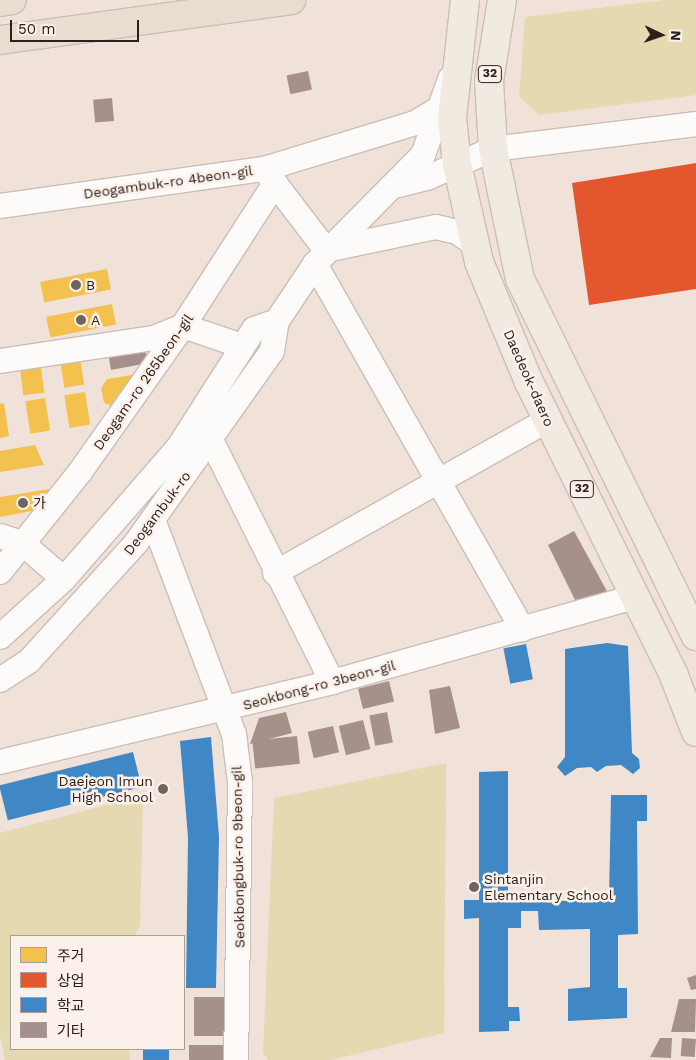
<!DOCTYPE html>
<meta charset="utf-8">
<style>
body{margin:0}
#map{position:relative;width:696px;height:1060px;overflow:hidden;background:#f1e2d9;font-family:"Work Sans","Noto Sans KR",sans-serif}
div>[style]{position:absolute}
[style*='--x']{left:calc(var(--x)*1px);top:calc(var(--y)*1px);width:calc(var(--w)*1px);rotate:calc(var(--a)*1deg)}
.green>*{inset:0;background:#e4d9b0}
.homes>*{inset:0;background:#f2c14e;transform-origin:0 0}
.shops>*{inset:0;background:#e4572e}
.schools>*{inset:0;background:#3f88c5;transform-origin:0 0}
.building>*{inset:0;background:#a6908b;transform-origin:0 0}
.roads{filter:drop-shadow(1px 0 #cabeb7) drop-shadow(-1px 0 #cabeb7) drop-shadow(0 1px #cabeb7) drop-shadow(0 -1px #cabeb7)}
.minor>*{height:24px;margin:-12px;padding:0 12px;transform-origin:12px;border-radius:12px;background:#fdfbf9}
.major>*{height:28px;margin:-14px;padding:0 14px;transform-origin:14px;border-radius:14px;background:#f0eae1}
.highway>*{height:28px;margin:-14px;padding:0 14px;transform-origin:14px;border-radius:14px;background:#e8ded0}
.dots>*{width:14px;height:14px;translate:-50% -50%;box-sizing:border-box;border:2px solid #fcf0ea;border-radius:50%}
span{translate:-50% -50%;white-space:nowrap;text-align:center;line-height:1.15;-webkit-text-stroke:5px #fcf0ea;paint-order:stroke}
.shield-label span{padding:1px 4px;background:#fcf0ea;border:1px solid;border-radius:4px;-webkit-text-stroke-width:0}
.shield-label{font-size:12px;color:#2b211b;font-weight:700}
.street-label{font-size:14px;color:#2b211b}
.poi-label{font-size:14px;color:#2b211b}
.left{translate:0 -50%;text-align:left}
.right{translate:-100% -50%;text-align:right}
.legend{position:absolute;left:10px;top:935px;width:175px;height:115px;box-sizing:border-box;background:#fcf0ea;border:1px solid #a89d97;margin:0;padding:6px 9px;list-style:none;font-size:15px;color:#2b211b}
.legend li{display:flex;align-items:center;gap:10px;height:25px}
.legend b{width:25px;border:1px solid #a89d97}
.north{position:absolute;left:636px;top:10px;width:50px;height:50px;-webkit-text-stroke:4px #fcf0ea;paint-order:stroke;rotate:93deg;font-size:14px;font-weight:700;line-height:20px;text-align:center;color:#2b211b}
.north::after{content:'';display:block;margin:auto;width:18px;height:22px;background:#2b211b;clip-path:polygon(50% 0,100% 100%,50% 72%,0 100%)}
.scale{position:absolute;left:10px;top:20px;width:129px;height:22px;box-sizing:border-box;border:2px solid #2b211b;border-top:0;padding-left:6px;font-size:15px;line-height:18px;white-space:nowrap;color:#2b211b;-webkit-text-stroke:4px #fcf0ea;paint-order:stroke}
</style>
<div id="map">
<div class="green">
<div style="clip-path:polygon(664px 0,696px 0,696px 95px,539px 115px,519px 96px,525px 17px)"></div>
<div style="clip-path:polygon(446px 763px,444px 1033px,330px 1060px,269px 1060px,263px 1053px,274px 798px)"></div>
<div style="clip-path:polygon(125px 800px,143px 804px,140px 925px,135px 936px,11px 936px,11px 1049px,129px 1049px,130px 1060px,5px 1060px,0 1035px,0 833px)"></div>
</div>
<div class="homes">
<div style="left:107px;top:269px;width:21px;height:68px;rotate:79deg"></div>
<div style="left:112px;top:304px;width:21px;height:67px;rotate:79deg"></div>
<div style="left:79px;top:352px;width:33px;height:20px;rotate:81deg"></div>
<div style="left:40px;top:359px;width:34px;height:21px;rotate:83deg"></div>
<div style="clip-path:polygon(132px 375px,138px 379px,119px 408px,104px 403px,101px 388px,107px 379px)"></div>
<div style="left:85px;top:392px;width:33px;height:21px;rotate:81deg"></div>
<div style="left:45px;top:398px;width:33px;height:20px;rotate:81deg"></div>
<div style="clip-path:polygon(4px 403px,9px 436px,0 438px,0 404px)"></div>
<div style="clip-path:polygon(35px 445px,44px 465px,0 472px,0 451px)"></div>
<div style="clip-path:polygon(56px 488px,43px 509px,0 517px,0 497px)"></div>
</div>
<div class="shops">
<div style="clip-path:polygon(696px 163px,696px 289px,589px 305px,572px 183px)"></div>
</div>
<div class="schools">
<div style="clip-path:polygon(607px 643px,628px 646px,632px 753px,639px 759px,640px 768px,633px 774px,621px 765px,606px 766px,597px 772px,591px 767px,577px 768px,565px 776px,557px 767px,565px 757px,565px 649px)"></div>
<div style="left:526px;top:644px;width:36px;height:23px;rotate:79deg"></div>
<div style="clip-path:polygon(211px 737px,219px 837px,216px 988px,186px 988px,188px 837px,180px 741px)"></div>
<div style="left:133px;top:752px;width:36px;height:138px;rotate:76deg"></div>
<div style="clip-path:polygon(508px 771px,508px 902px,609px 900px,611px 795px,647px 795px,647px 821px,637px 821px,638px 934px,618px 935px,618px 988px,627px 988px,627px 1018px,568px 1021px,568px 989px,590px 987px,590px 929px,539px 930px,538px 911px,521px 911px,521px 928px,508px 928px,508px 1007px,519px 1007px,520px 1021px,509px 1021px,509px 1031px,479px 1032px,479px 918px,464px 919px,464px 900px,479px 900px,479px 772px)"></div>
<div style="left:143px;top:1049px;width:26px;height:11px"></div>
</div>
<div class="building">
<div style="left:308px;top:71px;width:19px;height:22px;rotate:78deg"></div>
<div style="left:112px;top:98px;width:23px;height:19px;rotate:85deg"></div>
<div style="clip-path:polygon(107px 347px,146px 350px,146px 358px,143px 364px,111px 370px)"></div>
<div style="clip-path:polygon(574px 531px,608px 593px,575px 600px,548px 545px)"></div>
<div style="left:389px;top:681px;width:21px;height:32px;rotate:76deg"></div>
<div style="clip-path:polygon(450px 686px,460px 728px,435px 734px,429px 690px)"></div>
<div style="clip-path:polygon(286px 712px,292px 733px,250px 744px,259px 718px)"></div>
<div style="left:387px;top:712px;width:31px;height:18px;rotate:79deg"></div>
<div style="left:363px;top:720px;width:30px;height:25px;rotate:76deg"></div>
<div style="left:333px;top:726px;width:27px;height:26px;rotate:77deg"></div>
<div style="left:297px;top:736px;width:28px;height:45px;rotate:84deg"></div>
<div style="clip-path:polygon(696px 975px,696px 989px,691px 990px,687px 978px)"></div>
<div style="left:194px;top:997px;width:31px;height:39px"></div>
<div style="clip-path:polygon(679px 999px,696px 999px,695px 1032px,671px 1032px)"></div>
<div style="clip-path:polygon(660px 1038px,672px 1038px,671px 1058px,650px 1057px)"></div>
<div style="left:682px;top:1038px;width:14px;height:18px;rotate:4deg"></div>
<div style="left:189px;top:1045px;width:35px;height:15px"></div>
</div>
<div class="roads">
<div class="minor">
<div style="--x:264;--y:169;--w:158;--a:-16.9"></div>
<div style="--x:415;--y:123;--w:29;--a:-31"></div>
<div style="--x:394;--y:186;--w:36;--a:-14"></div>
<div style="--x:429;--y:177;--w:70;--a:-23.6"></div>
<div style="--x:493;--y:149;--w:205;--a:-7"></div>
<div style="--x:0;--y:206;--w:267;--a:-8"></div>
<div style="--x:264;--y:169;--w:102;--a:52.6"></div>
<div style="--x:326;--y:250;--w:112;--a:-11.8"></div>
<div style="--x:436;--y:227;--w:22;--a:13"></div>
<div style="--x:457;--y:232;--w:22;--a:34"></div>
<div style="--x:315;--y:264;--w:420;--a:60.4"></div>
<div style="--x:0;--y:361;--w:156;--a:-8.5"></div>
<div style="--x:154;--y:338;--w:31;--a:-22"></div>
<div style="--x:183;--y:326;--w:62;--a:18.7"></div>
<div style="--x:211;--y:440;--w:271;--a:63.4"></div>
<div style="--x:153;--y:520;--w:229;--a:69.3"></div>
<div style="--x:234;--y:734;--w:48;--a:82.9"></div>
<div style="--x:240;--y:782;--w:278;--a:90.8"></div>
<div style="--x:0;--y:536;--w:23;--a:18"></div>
<div style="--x:22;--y:543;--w:55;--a:40.6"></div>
<div style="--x:0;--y:572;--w:128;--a:-51.3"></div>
<div style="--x:80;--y:472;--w:179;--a:-54.8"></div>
<div style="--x:183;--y:326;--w:170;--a:-57.2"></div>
<div style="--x:275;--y:573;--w:313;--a:-29.3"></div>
<div style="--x:0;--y:637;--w:86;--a:-42.2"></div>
<div style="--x:64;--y:579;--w:174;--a:-49"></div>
<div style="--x:178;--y:448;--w:141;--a:-57.4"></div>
<div style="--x:254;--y:329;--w:24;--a:-19"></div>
<div style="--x:0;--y:680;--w:35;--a:-33"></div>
<div style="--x:29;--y:661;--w:159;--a:-47.8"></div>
<div style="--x:136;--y:543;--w:235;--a:-54.7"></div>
<div style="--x:272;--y:351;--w:30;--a:-81"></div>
<div style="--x:277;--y:321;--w:69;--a:-56.3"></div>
<div style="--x:315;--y:264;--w:153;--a:-45.3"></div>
<div style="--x:423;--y:155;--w:81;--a:-70.4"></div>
<div style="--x:0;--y:762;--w:342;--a:-13.5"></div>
<div style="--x:332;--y:682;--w:315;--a:-15.7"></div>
</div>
<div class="major">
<div style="--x:465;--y:0;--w:119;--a:96.3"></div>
<div style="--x:452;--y:118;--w:46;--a:83.8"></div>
<div style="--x:457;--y:164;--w:100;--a:77.3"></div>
<div style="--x:479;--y:262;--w:130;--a:67.4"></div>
<div style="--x:529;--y:382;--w:328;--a:63.7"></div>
<div style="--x:674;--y:676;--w:60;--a:68.6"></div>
<div style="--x:502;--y:0;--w:82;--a:99.1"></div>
<div style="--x:489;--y:81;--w:68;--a:86.6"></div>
<div style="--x:493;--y:149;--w:133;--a:78.3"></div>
<div style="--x:520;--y:279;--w:398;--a:63.8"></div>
</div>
<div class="highway">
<div style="--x:0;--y:2;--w:12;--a:-9"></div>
<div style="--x:0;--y:40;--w:294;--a:-7.8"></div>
</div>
</div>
<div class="dots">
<div style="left:76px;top:285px;background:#70655e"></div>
<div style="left:81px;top:320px;background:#70655e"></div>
<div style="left:23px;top:503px;background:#70655e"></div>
<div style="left:163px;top:789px;background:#70655e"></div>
<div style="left:474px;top:887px;background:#70655e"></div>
</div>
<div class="shield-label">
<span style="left:490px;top:74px">32</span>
<span style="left:582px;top:489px">32</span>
</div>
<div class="street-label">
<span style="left:168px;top:182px;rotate:-8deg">Deogambuk-ro 4beon-gil</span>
<span style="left:529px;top:378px;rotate:66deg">Daedeok-daero</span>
<span style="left:143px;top:382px;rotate:-55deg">Deogam-ro 265beon-gil</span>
<span style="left:157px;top:513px;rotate:-53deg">Deogambuk-ro</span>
<span style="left:319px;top:685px;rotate:-15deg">Seokbong-ro 3beon-gil</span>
<span style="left:238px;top:857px;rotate:-91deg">Seokbongbuk-ro 9beon-gil</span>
</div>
<div class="poi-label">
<span class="left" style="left:86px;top:285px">B</span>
<span class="left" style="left:91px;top:320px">A</span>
<span class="left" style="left:33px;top:503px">가</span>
<span class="right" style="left:153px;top:789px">Daejeon Imun<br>High School</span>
<span class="left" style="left:484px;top:887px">Sintanjin<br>Elementary School</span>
</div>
<ul class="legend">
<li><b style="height:14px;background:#f2c14e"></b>주거</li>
<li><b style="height:14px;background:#e4572e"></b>상업</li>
<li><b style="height:14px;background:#3f88c5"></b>학교</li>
<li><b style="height:14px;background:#a6908b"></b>기타</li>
</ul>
<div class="north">N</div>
<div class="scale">50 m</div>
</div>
